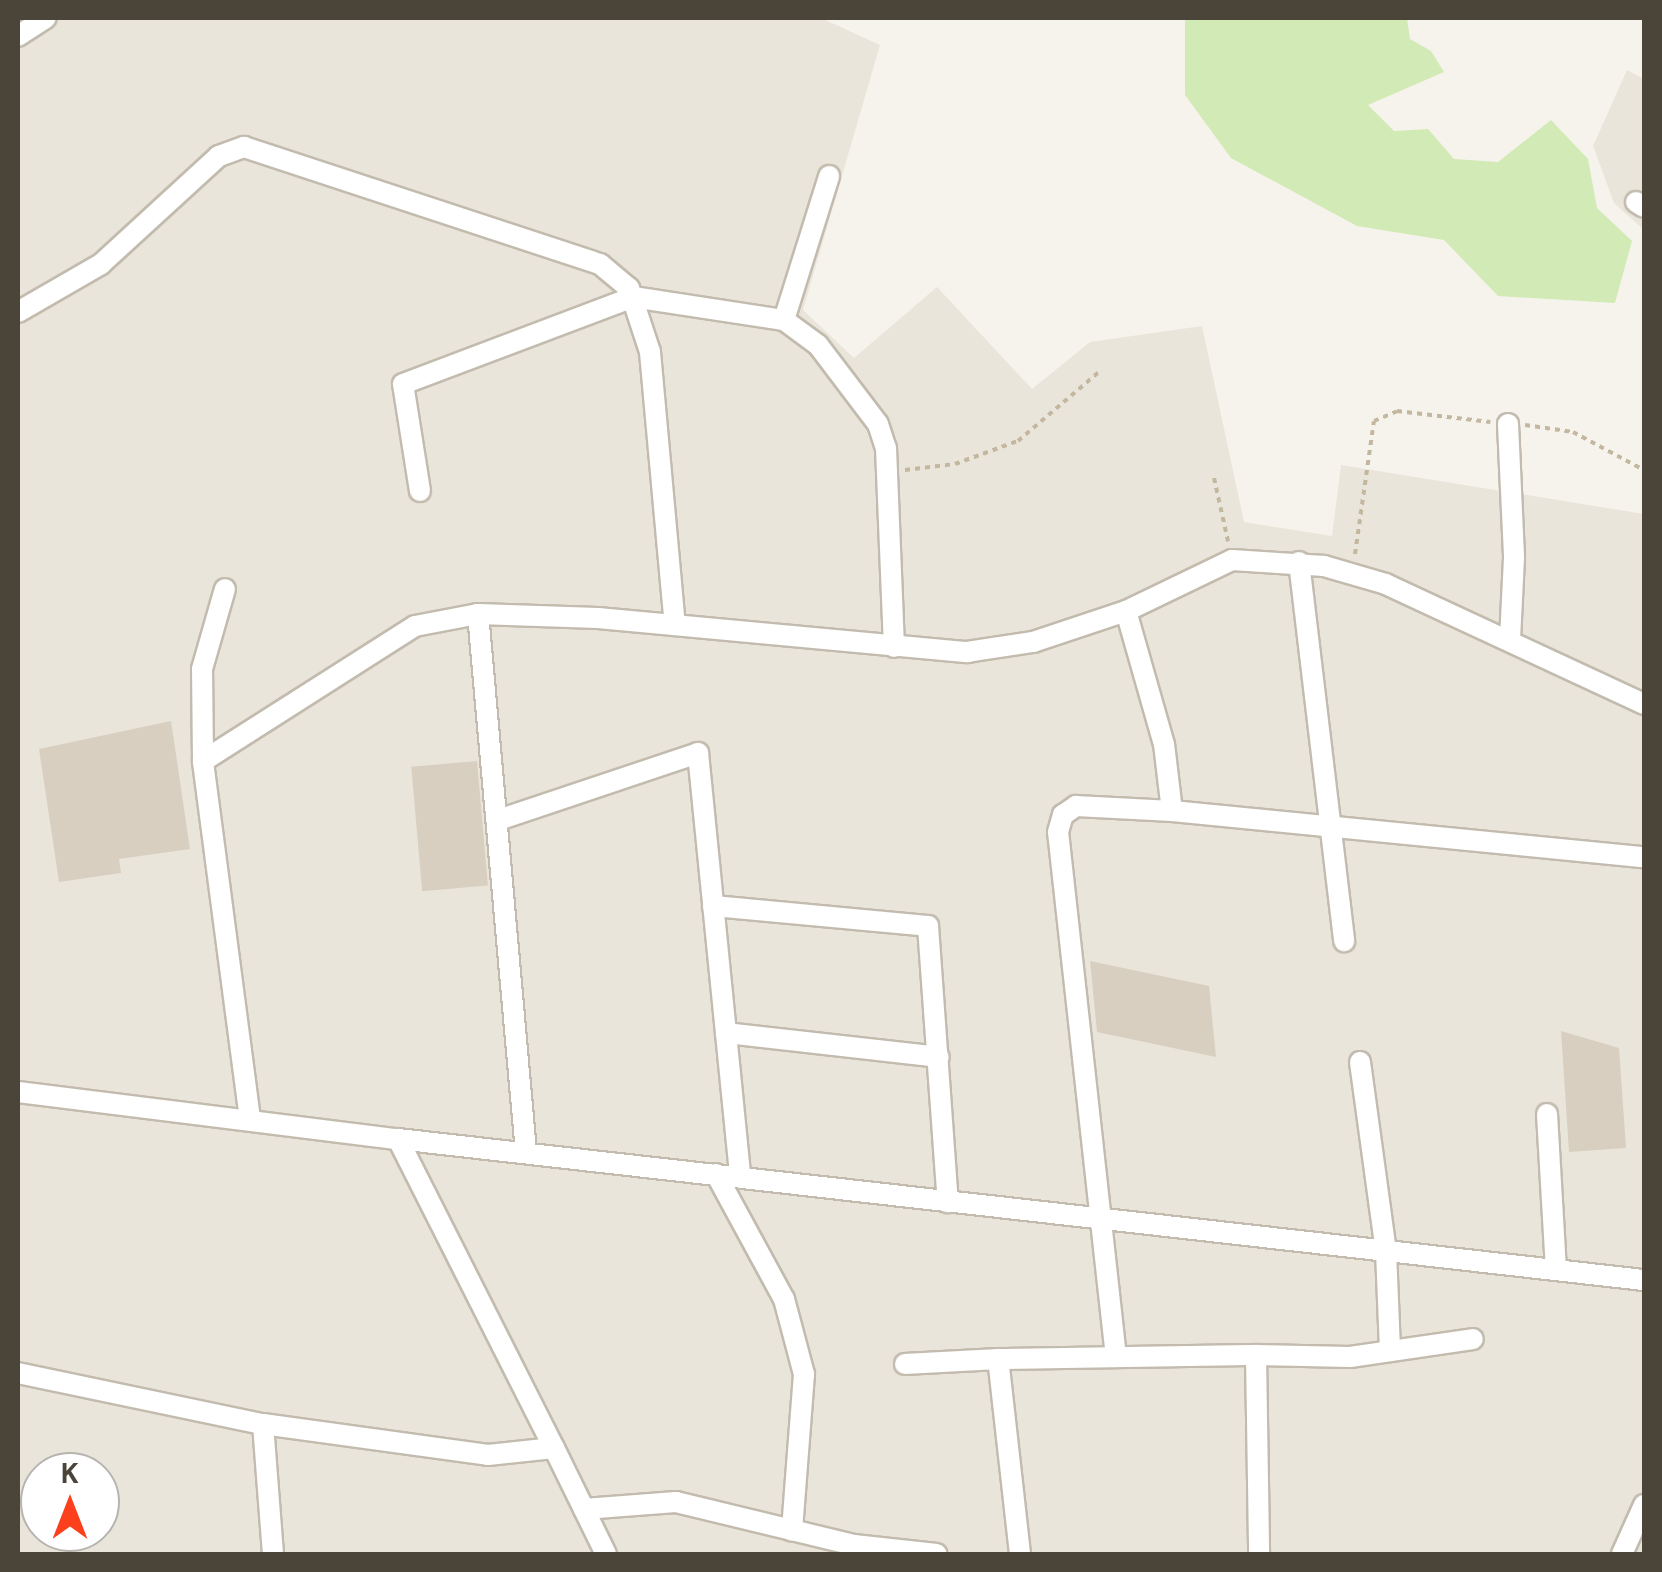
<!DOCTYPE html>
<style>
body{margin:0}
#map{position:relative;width:1662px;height:1572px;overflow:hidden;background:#f6f3ec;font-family:"DM Sans",sans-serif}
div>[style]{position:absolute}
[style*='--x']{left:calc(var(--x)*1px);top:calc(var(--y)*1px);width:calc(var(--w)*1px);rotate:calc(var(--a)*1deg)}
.residential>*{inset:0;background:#eae5da}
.green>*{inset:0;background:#d2eab5}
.building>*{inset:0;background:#d8cfc1;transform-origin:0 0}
.path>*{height:4px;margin-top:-2px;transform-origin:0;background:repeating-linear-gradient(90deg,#c4b79f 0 5px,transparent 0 10px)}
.roads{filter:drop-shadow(2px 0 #c2bbae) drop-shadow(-2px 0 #c2bbae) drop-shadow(0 2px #c2bbae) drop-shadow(0 -2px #c2bbae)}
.minor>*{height:20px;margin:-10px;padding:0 10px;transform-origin:10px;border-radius:10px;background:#fff}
span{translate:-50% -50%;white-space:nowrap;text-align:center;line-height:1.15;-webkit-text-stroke:10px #fff;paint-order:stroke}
.frame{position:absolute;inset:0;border:20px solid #4b4439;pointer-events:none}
.north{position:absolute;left:20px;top:1452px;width:100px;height:100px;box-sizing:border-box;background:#fff;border:2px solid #b7b4b0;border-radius:50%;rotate:0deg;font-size:28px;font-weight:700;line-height:40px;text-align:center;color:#4b4439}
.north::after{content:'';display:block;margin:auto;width:35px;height:45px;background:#fc3f1d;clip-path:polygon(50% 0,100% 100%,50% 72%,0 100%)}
</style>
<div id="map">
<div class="residential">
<div style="clip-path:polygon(evenodd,18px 18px,821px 18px,880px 45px,803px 310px,854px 358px,937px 287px,1032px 389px,1090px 342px,1202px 326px,1244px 522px,1332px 536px,1341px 465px,1644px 514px,1644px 1554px,18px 1554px,18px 18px,40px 1472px,100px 1472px,100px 1532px,40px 1532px,40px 1472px)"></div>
<div style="clip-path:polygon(1627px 70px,1644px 79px,1644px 230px,1614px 203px,1593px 146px)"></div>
</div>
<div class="green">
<div style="clip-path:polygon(1185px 18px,1407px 18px,1410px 39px,1431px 51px,1444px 72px,1368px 105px,1394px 131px,1428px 129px,1454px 159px,1498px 162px,1551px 120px,1588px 159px,1597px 208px,1632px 241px,1615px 303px,1498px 296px,1444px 240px,1357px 226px,1231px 158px,1185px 95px)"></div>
</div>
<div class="building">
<div style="clip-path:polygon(171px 721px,190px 849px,119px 859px,121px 873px,59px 882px,39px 749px)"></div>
<div style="left:477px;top:761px;width:125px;height:66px;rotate:85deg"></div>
<div style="clip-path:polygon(1090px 961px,1209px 986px,1216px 1057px,1097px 1032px)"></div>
<div style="clip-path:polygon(1561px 1031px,1619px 1048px,1626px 1148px,1569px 1152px)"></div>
</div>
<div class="path">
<div style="--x:1525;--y:425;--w:49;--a:8.3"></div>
<div style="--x:1573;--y:432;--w:81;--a:28.2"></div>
<div style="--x:905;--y:470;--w:50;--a:-6.8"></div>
<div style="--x:955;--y:464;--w:67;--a:-20.1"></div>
<div style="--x:1018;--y:441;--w:109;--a:-40.5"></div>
<div style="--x:1214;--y:478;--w:65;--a:77.5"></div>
<div style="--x:1355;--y:554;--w:134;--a:-81.9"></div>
<div style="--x:1374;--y:421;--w:25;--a:-23"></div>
<div style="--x:1397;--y:411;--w:94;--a:6.7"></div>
</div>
<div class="roads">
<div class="minor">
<div style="--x:18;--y:36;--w:33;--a:-33"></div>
<div style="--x:1636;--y:202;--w:9;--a:32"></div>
<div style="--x:18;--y:312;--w:96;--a:-30"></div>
<div style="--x:101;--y:264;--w:160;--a:-42.5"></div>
<div style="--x:219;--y:156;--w:27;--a:-20"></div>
<div style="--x:244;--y:147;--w:375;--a:18.2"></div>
<div style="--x:600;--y:264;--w:38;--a:40"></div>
<div style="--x:629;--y:288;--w:67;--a:71.8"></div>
<div style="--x:650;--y:352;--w:274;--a:84.8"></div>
<div style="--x:784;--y:320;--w:151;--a:-72.6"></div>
<div style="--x:1508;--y:424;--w:134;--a:87.4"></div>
<div style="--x:1514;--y:558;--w:82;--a:92.8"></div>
<div style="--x:420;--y:491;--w:108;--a:-99"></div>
<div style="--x:403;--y:384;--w:246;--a:-20.7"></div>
<div style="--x:633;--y:297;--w:153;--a:8.7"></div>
<div style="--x:784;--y:320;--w:42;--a:36.3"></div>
<div style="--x:818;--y:345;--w:99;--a:52.8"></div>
<div style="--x:878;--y:424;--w:25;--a:72"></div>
<div style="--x:886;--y:448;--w:199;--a:87.7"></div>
<div style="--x:1299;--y:562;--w:382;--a:83.2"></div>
<div style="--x:478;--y:614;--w:540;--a:84.9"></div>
<div style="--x:1644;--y:704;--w:285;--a:-155.1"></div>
<div style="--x:1386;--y:584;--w:65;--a:-163.8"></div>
<div style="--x:1324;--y:566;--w:92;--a:-176.3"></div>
<div style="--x:1232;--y:560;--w:118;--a:154.3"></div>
<div style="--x:1126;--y:611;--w:138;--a:74.1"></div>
<div style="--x:1164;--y:744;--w:67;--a:83.2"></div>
<div style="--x:1172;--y:811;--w:474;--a:5.6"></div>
<div style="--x:203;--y:761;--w:92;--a:-90.6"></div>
<div style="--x:202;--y:669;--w:83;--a:-74"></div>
<div style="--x:498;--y:820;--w:211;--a:-18.5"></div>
<div style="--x:698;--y:753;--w:426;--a:84.3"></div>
<div style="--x:713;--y:906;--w:216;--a:5.3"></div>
<div style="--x:928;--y:926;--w:277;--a:85.9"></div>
<div style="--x:726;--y:1033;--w:214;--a:6.4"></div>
<div style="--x:1360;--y:1062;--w:191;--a:82.2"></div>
<div style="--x:1386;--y:1251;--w:100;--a:87.7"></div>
<div style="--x:18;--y:1092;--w:383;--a:7.1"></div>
<div style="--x:1547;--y:1114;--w:156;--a:86.7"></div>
<div style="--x:250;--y:1119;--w:361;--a:-97.5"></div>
<div style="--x:203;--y:761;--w:251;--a:-32.5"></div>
<div style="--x:415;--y:626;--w:64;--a:-10.8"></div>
<div style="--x:478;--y:614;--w:120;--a:1.9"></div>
<div style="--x:598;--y:618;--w:371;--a:5.3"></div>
<div style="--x:967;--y:652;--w:67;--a:-8.6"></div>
<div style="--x:1033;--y:642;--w:98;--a:-18.4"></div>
<div style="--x:716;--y:1174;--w:142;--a:61.5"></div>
<div style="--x:784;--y:1299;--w:78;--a:75.1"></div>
<div style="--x:804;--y:1374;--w:157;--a:94.4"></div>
<div style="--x:1256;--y:1355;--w:94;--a:1.2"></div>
<div style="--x:1350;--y:1357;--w:124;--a:-8.3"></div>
<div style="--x:1116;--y:1357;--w:528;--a:-96.3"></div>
<div style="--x:1058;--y:832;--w:18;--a:-74"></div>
<div style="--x:1063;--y:815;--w:16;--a:-35"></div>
<div style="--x:1076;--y:806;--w:96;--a:3"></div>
<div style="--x:905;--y:1364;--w:93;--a:-3.1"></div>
<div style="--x:18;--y:1373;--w:250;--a:11.8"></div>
<div style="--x:554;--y:1448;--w:346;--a:-116.8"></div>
<div style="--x:398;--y:1139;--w:1254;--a:6.46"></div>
<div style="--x:584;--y:1509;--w:92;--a:-4.4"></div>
<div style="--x:676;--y:1502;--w:183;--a:13.6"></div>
<div style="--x:854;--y:1545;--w:83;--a:6.2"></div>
<div style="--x:273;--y:1554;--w:130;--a:-94.4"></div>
<div style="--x:263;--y:1424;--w:227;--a:7.8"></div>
<div style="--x:488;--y:1455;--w:66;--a:-6.1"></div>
<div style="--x:554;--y:1448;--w:118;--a:63.9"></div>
<div style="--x:1020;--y:1554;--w:196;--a:-96.4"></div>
<div style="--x:998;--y:1359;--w:258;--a:-0.9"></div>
<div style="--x:1256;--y:1355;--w:199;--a:89.1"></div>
<div style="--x:1622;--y:1554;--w:54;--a:-65.8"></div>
</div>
</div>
<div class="frame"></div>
<div class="north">K</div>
</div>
